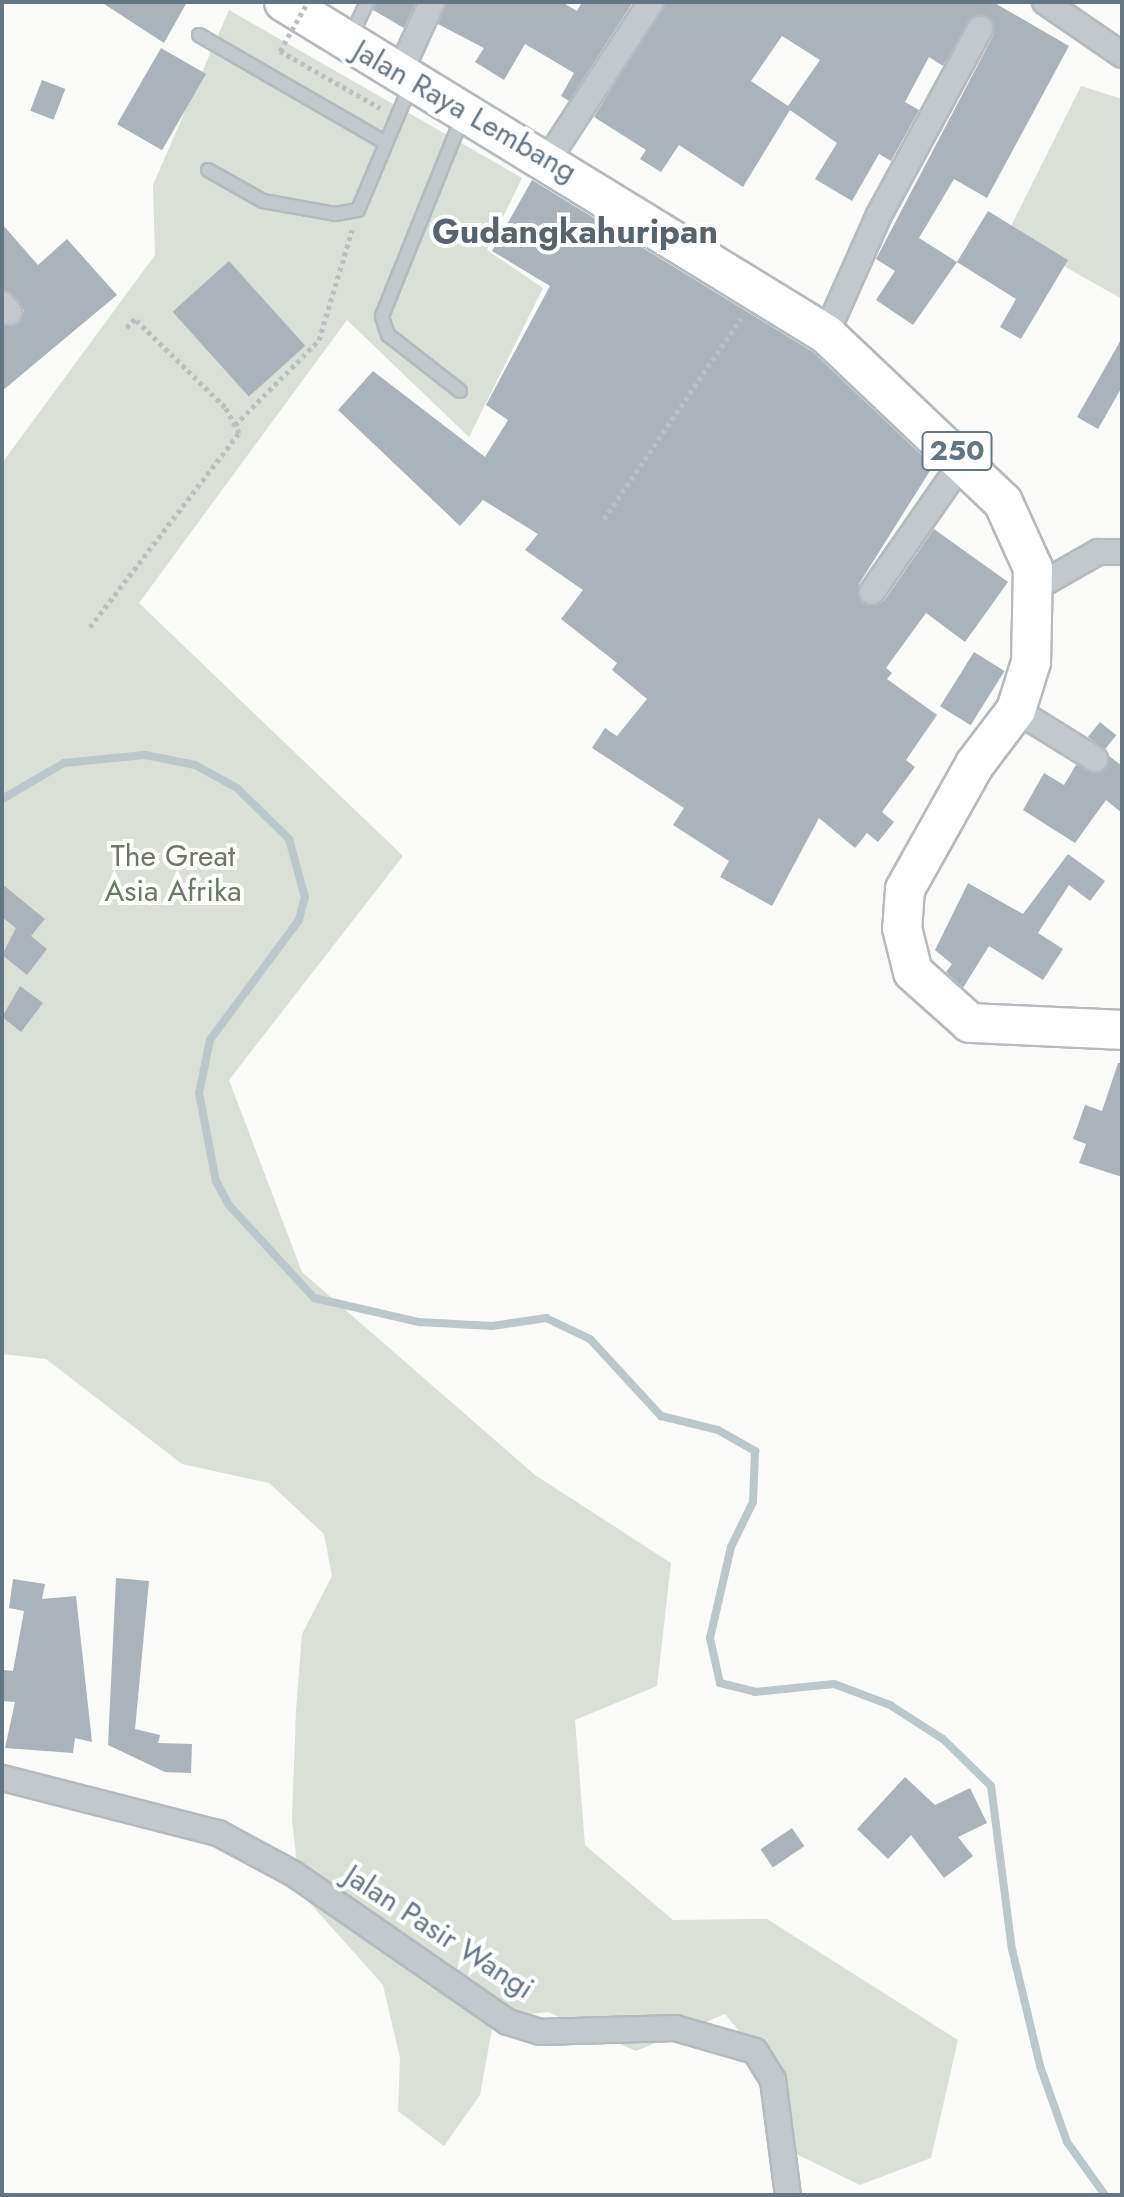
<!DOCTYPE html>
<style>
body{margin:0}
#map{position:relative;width:1124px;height:2197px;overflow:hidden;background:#fafaf8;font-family:Jost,sans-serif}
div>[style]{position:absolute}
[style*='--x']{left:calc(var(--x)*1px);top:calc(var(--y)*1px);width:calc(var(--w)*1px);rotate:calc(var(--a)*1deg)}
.green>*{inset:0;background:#dadfd7}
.stream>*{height:8px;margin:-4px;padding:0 4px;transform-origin:4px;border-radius:4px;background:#bbc7cb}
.building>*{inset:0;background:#aab3b9;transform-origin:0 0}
.path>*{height:5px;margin-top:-2.5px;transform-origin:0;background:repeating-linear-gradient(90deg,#bbbfc2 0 4px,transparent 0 8px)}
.roads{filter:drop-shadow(2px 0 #b5babe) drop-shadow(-2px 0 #b5babe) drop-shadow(0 2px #b5babe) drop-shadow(0 -2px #b5babe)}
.lane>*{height:12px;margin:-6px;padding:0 6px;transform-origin:6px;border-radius:6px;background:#c3c8cc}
.street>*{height:24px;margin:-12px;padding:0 12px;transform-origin:12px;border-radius:12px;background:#c3c8cc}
.primary>*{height:38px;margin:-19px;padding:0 19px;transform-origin:19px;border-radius:19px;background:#fff}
.path-bridge>*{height:5px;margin-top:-2.5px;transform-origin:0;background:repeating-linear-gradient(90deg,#bbbfc2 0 4px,transparent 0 8px)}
span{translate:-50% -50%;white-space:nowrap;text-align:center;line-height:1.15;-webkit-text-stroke:8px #fff;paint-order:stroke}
.shield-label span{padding:2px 6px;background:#fff;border:2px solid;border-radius:6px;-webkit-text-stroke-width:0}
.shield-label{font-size:28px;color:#657683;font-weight:700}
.street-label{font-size:30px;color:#657683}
.park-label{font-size:30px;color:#687a64}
.quarter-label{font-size:34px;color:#57646e;font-weight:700}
.frame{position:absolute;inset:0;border:4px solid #657683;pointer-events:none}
</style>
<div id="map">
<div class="green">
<div style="clip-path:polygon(229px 10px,522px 178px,487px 250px,543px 288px,469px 437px,347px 320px,139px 603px,403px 856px,229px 1080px,302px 1272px,535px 1475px,671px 1563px,657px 1686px,575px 1720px,585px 1845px,673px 1920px,767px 1919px,958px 2040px,931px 2158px,860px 2185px,790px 2151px,768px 2066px,725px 2014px,636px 2051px,548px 2012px,494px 2018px,480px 2095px,444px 2146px,398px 2111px,400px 2058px,383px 1985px,300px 1892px,292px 1820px,296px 1710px,302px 1634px,332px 1576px,324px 1534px,269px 1483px,182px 1464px,46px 1359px,2px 1354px,2px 463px,155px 255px,153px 185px)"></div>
<div style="clip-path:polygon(1081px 86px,1122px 99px,1122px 299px,1007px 234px)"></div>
</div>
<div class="stream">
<div style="--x:2;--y:799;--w:72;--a:-30.1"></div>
<div style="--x:64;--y:763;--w:81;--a:-5.6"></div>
<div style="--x:145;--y:755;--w:51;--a:11.3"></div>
<div style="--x:195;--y:765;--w:48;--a:28.7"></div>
<div style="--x:237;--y:788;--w:73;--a:44.4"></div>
<div style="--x:289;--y:839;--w:60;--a:74.6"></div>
<div style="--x:305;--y:897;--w:24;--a:105"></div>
<div style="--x:299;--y:920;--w:149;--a:126.6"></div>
<div style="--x:210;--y:1040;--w:54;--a:101.7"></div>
<div style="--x:199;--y:1093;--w:90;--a:79.1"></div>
<div style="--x:216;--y:1181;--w:26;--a:62"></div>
<div style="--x:228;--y:1204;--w:127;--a:47.5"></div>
<div style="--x:314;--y:1298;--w:108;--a:12.9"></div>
<div style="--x:419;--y:1322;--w:73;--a:3.1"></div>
<div style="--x:492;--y:1326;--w:55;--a:-8.4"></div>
<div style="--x:546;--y:1318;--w:49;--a:25.5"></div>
<div style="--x:590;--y:1339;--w:105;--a:47.3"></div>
<div style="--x:661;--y:1416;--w:59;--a:13.8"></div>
<div style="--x:718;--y:1430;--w:43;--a:29.6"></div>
<div style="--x:755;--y:1451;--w:51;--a:92.2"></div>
<div style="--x:753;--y:1502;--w:50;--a:116.1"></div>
<div style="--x:731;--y:1547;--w:93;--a:103"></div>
<div style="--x:710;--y:1638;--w:46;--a:77.5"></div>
<div style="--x:720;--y:1683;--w:36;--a:14"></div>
<div style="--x:755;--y:1692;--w:79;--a:-5.8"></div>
<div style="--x:834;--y:1684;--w:60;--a:20.6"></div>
<div style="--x:890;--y:1705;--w:63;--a:32.7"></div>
<div style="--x:943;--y:1739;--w:67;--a:44.4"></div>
<div style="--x:991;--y:1786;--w:164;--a:82.7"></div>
<div style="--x:1012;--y:1949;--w:120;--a:76.5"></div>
<div style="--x:1040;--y:2066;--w:81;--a:70.4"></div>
<div style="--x:1067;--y:2142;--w:65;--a:54.4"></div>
</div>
<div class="building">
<div style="clip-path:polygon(101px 2px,187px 2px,164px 43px)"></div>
<div style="clip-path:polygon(376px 2px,416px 2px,404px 28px,373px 10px)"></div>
<div style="clip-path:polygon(447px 2px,562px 2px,577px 11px,582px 2px,633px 2px,569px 101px,561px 96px,574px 73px,525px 44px,504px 80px,475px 62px,484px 48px,438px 24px)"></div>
<div style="clip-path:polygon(evenodd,666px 2px,993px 2px,1069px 46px,987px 198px,954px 179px,919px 238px,957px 262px,913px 325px,876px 300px,895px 271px,876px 259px,993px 36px,992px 21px,972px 17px,943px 66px,929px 57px,905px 102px,919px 110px,891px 161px,879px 154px,852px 201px,815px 179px,837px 143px,790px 110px,743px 187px,679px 145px,661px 172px,640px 159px,646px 150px,594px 117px,666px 2px,782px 36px,820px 60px,788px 106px,751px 81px,782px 36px)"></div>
<div style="left:161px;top:48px;width:52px;height:88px;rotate:30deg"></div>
<div style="left:42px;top:80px;width:25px;height:33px;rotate:21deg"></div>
<div style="clip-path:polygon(532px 180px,813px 352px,933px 466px,859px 584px,863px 604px,884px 601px,934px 529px,1008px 582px,965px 642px,926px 613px,886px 668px,892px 673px,887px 679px,937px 715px,906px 760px,915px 767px,882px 812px,894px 822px,878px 842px,867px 833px,855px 848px,819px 818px,772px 906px,720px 877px,729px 861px,673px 825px,684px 808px,592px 748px,605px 728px,617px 736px,647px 699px,612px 670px,617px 663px,561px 619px,583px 590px,525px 550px,538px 534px,483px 500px,460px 526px,338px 410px,373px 371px,485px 457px,508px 420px,486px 405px,550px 286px,492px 251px)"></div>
<div style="clip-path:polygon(988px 211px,1068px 260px,1021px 339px,1000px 327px,1016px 299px,957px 262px)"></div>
<div style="clip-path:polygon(2px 224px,38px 265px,67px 239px,117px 295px,2px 391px,2px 325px,18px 324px,24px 310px,2px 289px)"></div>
<div style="left:229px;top:261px;width:114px;height:76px;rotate:48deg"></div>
<div style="clip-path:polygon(1122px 338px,1122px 387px,1098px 429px,1077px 417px)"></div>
<div style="left:974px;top:652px;width:36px;height:64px;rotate:32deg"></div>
<div style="left:1100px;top:722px;width:21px;height:19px;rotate:39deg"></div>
<div style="clip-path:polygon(1109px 756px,1122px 766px,1122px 813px,1106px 800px,1075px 843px,1023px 810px,1044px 773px,1064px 785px,1076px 765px,1101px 772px)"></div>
<div style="clip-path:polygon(1068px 854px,1105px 881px,1090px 901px,1069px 885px,1038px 933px,1063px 949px,1043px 980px,989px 946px,963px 988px,946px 972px,952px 964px,935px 950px,968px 883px,1023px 914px)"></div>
<div style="clip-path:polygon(2px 884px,45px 919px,31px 936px,47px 949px,27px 975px,2px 955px,16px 928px,2px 917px)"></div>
<div style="clip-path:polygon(20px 986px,43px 1003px,21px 1032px,2px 1017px)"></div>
<div style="clip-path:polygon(1118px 1063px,1122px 1063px,1122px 1177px,1079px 1163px,1086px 1144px,1073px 1139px,1085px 1105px,1102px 1111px)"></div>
<div style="clip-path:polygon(116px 1578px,149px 1581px,135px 1729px,160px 1735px,158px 1743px,192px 1744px,191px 1773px,165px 1772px,108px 1745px)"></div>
<div style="clip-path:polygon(13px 1579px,45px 1584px,42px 1599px,76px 1596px,92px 1742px,75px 1738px,73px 1753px,5px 1748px,15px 1702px,2px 1701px,4px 1670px,13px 1671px,24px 1611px,9px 1608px)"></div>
<div style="clip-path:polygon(905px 1777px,935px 1805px,970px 1788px,987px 1823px,958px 1837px,973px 1856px,944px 1878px,911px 1835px,888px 1859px,857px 1829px)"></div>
<div style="left:792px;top:1828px;width:22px;height:38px;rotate:56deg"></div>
</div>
<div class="path">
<div style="--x:280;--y:51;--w:115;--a:29.7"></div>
<div style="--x:235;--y:425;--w:120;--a:-45.3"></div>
<div style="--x:319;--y:340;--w:115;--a:-73.3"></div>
<div style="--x:604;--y:519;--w:243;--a:-55.7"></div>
<div style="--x:90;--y:627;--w:245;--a:-52.5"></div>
<div style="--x:239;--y:433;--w:30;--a:-118"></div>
<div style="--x:225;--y:407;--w:126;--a:-135.6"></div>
<div style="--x:135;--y:319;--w:14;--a:135"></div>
</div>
<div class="roads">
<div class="lane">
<div style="--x:199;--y:35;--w:216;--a:30"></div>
<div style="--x:350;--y:39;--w:41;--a:-65.3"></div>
<div style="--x:208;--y:170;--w:63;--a:29.4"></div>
<div style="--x:263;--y:201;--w:73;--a:10.2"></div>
<div style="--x:335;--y:214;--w:23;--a:-10"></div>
<div style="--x:358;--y:210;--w:137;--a:-67.2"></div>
<div style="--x:460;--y:391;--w:91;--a:-142.1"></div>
<div style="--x:388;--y:335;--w:20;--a:-108"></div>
<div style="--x:382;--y:316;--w:214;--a:-68"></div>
</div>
<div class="street">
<div style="--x:1045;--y:2;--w:93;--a:34.5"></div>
<div style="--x:399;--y:74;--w:79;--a:-65.4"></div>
<div style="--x:549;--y:158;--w:186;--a:-56.8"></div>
<div style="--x:2;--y:304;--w:11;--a:49"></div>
<div style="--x:826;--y:334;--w:130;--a:-66"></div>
<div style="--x:879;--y:215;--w:212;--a:-61.5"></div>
<div style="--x:1035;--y:588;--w:73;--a:-29.7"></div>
<div style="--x:1098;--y:552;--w:24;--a:0"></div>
<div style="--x:872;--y:592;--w:163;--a:-55.2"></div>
<div style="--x:1016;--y:710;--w:93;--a:31.8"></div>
<div style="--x:2;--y:1778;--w:223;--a:14.3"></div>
<div style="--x:218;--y:1833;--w:86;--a:28.3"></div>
<div style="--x:294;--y:1874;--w:260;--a:34.7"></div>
<div style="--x:508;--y:2022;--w:34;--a:17"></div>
<div style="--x:540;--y:2032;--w:135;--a:-1.7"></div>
<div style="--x:675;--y:2028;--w:83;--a:16"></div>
<div style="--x:755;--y:2051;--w:34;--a:58"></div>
<div style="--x:773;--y:2080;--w:116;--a:82.6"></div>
</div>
<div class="primary">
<div style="--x:284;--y:2;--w:636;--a:31.49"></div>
<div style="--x:826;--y:334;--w:244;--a:43.5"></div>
<div style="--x:1003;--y:502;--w:72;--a:65.6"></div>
<div style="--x:1033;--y:568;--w:94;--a:91.2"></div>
<div style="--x:1031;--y:662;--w:50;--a:107.4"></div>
<div style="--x:1016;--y:710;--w:68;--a:127.2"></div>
<div style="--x:975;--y:764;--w:143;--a:119.2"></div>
<div style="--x:905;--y:889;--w:39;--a:94"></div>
<div style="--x:902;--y:928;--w:45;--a:76"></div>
<div style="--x:913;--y:972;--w:76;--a:41.8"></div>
<div style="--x:970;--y:1023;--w:152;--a:2.6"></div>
</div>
</div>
<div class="path-bridge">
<div style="--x:280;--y:51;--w:56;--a:-60.3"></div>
</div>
<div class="shield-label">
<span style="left:957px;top:451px">250</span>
</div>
<div class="street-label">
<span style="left:465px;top:111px;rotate:30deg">Jalan Raya Lembang</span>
<span style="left:439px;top:1932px;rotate:33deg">Jalan Pasir Wangi</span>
</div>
<div class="park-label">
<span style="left:173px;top:873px">The Great<br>Asia Afrika</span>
</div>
<div class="quarter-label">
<span style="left:575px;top:232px">Gudangkahuripan</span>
</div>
<div class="frame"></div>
</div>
